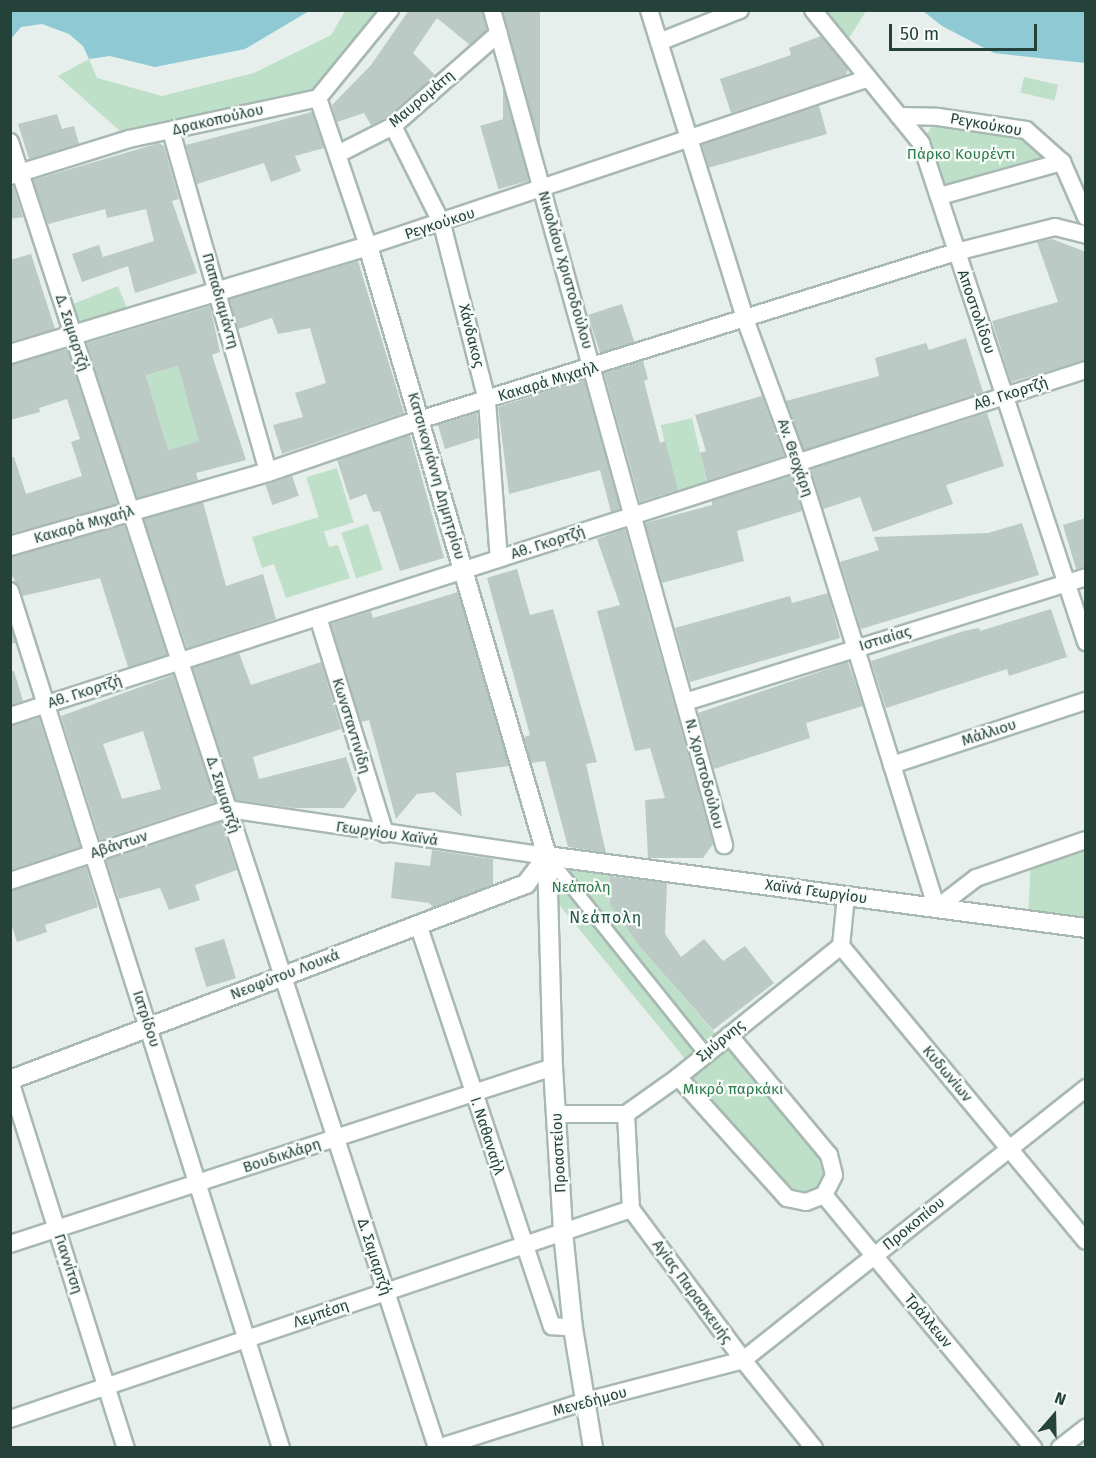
<!DOCTYPE html>
<meta charset="utf-8">
<style>
body{margin:0}
#map{position:relative;width:1096px;height:1458px;overflow:hidden;background:#e6efeb;font-family:"Fira Sans",sans-serif}
div>[style]{position:absolute}
[style*='--x']{left:calc(var(--x)*1px);top:calc(var(--y)*1px);width:calc(var(--w)*1px);rotate:calc(var(--a)*1deg)}
.green>*{inset:0;background:#bfe0c8;transform-origin:0 0}
.water>*{inset:0;background:#8ec9d4}
.building>*{inset:0;background:#bbcac4;transform-origin:0 0}
.pedestrian-tunnel>*{height:12px;margin-top:-6px;transform-origin:0;background:repeating-linear-gradient(90deg,#bfccc8 0 12px,transparent 0 18px)}
.roads{filter:drop-shadow(2px 0 #a8b8b2) drop-shadow(-2px 0 #a8b8b2) drop-shadow(0 2px #a8b8b2) drop-shadow(0 -2px #a8b8b2)}
.pedestrian>*{height:12px;margin:-6px;padding:0 6px;transform-origin:6px;border-radius:6px;background:#fff}
.minor>*{height:16px;margin:-8px;padding:0 8px;transform-origin:8px;border-radius:8px;background:#fff}
.tertiary>*{height:18px;margin:-9px;padding:0 9px;transform-origin:9px;border-radius:9px;background:#fff}
.secondary>*{height:18px;margin:-9px;padding:0 9px;transform-origin:9px;border-radius:9px;background:#fff}
span{translate:-50% -50%;white-space:nowrap;text-align:center;line-height:1.15;-webkit-text-stroke:4.5px #f7fbf9;paint-order:stroke}
.street-label{font-size:15px;color:#24423a}
.park-label{font-size:15px;color:#2d7a4b}
.neighbourhood-label{font-size:16px;color:#1f5548;letter-spacing:1.5px}
.frame{position:absolute;inset:0;border:12px solid #24423a;pointer-events:none}
.north{position:absolute;left:1024px;top:1386px;width:60px;height:60px;-webkit-text-stroke:4px #f7fbf9;paint-order:stroke;rotate:20deg;font-size:16px;font-weight:700;line-height:24px;text-align:center;color:#24423a}
.north::after{content:'';display:block;margin:auto;width:21px;height:27px;background:#24423a;clip-path:polygon(50% 0,100% 100%,50% 72%,0 100%)}
.scale{position:absolute;left:889px;top:24px;width:148px;height:27px;box-sizing:border-box;border:3px solid #24423a;border-top:0;padding-left:8px;font-size:18px;line-height:21px;white-space:nowrap;color:#24423a;-webkit-text-stroke:4px #f7fbf9;paint-order:stroke}
</style>
<div id="map">
<div class="green">
<div style="clip-path:polygon(345px 11px,390px 11px,318px 98px,129px 139px,58px 76px,89px 59px,97px 78px,162px 96px,254px 73px,331px 35px)"></div>
<div style="clip-path:polygon(814px 11px,866px 11px,842px 49px)"></div>
<div style="left:1024px;top:77px;width:35px;height:16px;rotate:13deg"></div>
<div style="clip-path:polygon(938px 117px,1026px 130px,1062px 162px,940px 196px,921px 143px)"></div>
<div style="left:118px;top:286px;width:29px;height:55px;rotate:68deg"></div>
<div style="left:178px;top:366px;width:78px;height:33px;rotate:74deg"></div>
<div style="left:692px;top:418px;width:70px;height:32px;rotate:77deg"></div>
<div style="left:337px;top:468px;width:57px;height:32px;rotate:73deg"></div>
<div style="clip-path:polygon(319px 517px,329px 547px,338px 545px,350px 578px,286px 598px,274px 564px,262px 568px,252px 537px)"></div>
<div style="left:368px;top:524px;width:48px;height:28px;rotate:72deg"></div>
<div style="clip-path:polygon(1085px 840px,1085px 928px,1028px 920px,1031px 859px)"></div>
<div style="clip-path:polygon(547px 856px,608px 864px,610px 905px,640px 947px,721px 1040px,829px 1155px,831px 1186px,796px 1202px,678px 1077px,691px 1066px,552px 896px)"></div>
</div>
<div class="water">
<div style="clip-path:polygon(11px 10px,309px 10px,309px 11px,245px 49px,155px 67px,110px 56px,89px 59px,83px 46px,69px 34px,42px 24px,21px 27px,11px 39px)"></div>
<div style="clip-path:polygon(923px 11px,1085px 11px,1085px 63px,994px 53px,942px 26px)"></div>
</div>
<div class="building">
<div style="clip-path:polygon(409px 10px,482px 10px,487px 30px,470px 45px,437px 18px,413px 53px,435px 75px,387px 117px,371px 125px,364px 113px,337px 122px,332px 105px,371px 65px)"></div>
<div style="left:503px;top:10px;width:37px;height:170px"></div>
<div style="clip-path:polygon(821px 36px,848px 69px,846px 75px,731px 113px,720px 79px,791px 55px,789px 48px)"></div>
<div style="left:819px;top:106px;width:29px;height:123px;rotate:74deg"></div>
<div style="clip-path:polygon(312px 112px,324px 148px,295px 156px,301px 171px,271px 182px,264px 163px,197px 184px,186px 145px)"></div>
<div style="clip-path:polygon(57px 114px,62px 129px,74px 126px,79px 144px,29px 159px,18px 124px)"></div>
<div style="left:511px;top:117px;width:66px;height:32px;rotate:74deg"></div>
<div style="clip-path:polygon(159px 143px,164px 146px,179px 199px,172px 201px,197px 273px,135px 293px,128px 266px,82px 282px,72px 254px,99px 245px,103px 257px,154px 241px,146px 209px,107px 218px,105px 209px,48px 224px,33px 180px)"></div>
<div style="clip-path:polygon(10px 186px,13px 186px,23px 217px,10px 219px)"></div>
<div style="clip-path:polygon(1052px 239px,1086px 252px,1086px 360px,1011px 382px,992px 321px,1058px 302px,1037px 242px)"></div>
<div style="clip-path:polygon(31px 254px,55px 329px,10px 342px,10px 260px)"></div>
<div style="clip-path:polygon(358px 261px,404px 413px,282px 454px,273px 425px,303px 417px,295px 393px,326px 383px,310px 328px,278px 334px,272px 318px,238px 329px,230px 299px)"></div>
<div style="left:622px;top:304px;width:40px;height:36px;rotate:72deg"></div>
<div style="clip-path:polygon(evenodd,210px 306px,220px 352px,212px 355px,246px 460px,196px 473px,198px 480px,137px 498px,87px 343px,210px 306px,178px 366px,199px 441px,168px 450px,146px 375px,178px 366px)"></div>
<div style="clip-path:polygon(966px 338px,983px 392px,804px 450px,786px 401px,879px 376px,875px 358px,926px 343px,929px 350px)"></div>
<div style="clip-path:polygon(67px 349px,117px 504px,10px 534px,10px 457px,14px 457px,26px 494px,82px 476px,71px 442px,80px 439px,67px 399px,39px 408px,40px 412px,10px 420px,10px 365px)"></div>
<div style="clip-path:polygon(643px 361px,648px 379px,644px 381px,660px 443px,665px 441px,678px 490px,640px 502px,604px 373px)"></div>
<div style="clip-path:polygon(584px 379px,620px 509px,611px 512px,600px 470px,509px 494px,498px 407px)"></div>
<div style="clip-path:polygon(762px 396px,784px 456px,707px 481px,700px 453px,706px 451px,695px 415px)"></div>
<div style="clip-path:polygon(477px 413px,479px 438px,445px 449px,438px 425px)"></div>
<div style="clip-path:polygon(987px 413px,1004px 466px,946px 485px,953px 504px,873px 532px,860px 497px,823px 509px,811px 469px)"></div>
<div style="clip-path:polygon(410px 435px,444px 558px,400px 571px,380px 511px,373px 512px,366px 494px,350px 500px,337px 460px)"></div>
<div style="left:292px;top:476px;width:21px;height:28px;rotate:71deg"></div>
<div style="clip-path:polygon(791px 476px,802px 511px,737px 531px,744px 561px,662px 583px,645px 523px,712px 505px,712px 501px)"></div>
<div style="clip-path:polygon(203px 502px,226px 586px,263px 574px,276px 619px,187px 648px,144px 519px)"></div>
<div style="clip-path:polygon(1086px 518px,1086px 567px,1076px 569px,1063px 525px)"></div>
<div style="clip-path:polygon(1022px 523px,1039px 575px,861px 629px,840px 562px,879px 550px,874px 537px,988px 533px)"></div>
<div style="clip-path:polygon(124px 525px,167px 655px,128px 667px,100px 578px,23px 596px,10px 572px,10px 557px)"></div>
<div style="clip-path:polygon(625px 529px,713px 844px,703px 858px,648px 858px,645px 800px,665px 798px,650px 748px,635px 751px,597px 611px,620px 605px,597px 539px)"></div>
<div style="clip-path:polygon(517px 569px,530px 615px,553px 609px,597px 762px,586px 764px,606px 853px,568px 847px,545px 761px,531px 763px,524px 737px,530px 735px,487px 578px)"></div>
<div style="clip-path:polygon(458px 592px,509px 766px,456px 773px,462px 817px,434px 792px,417px 794px,396px 819px,369px 720px,361px 722px,331px 624px,371px 611px,373px 618px)"></div>
<div style="clip-path:polygon(828px 593px,840px 638px,690px 682px,675px 628px,790px 596px,792px 603px)"></div>
<div style="clip-path:polygon(1051px 609px,1067px 657px,1009px 676px,1007px 669px,886px 708px,871px 661px,964px 631px,979px 628px,980px 631px)"></div>
<div style="clip-path:polygon(239px 653px,251px 685px,321px 662px,341px 729px,253px 757px,259px 779px,346px 757px,357px 790px,344px 808px,294px 808px,236px 800px,193px 668px)"></div>
<div style="clip-path:polygon(848px 662px,863px 706px,806px 723px,810px 738px,714px 769px,698px 713px)"></div>
<div style="clip-path:polygon(14px 671px,23px 701px,10px 705px,10px 672px)"></div>
<div style="clip-path:polygon(evenodd,173px 675px,215px 802px,100px 840px,61px 716px,173px 675px,143px 731px,161px 789px,122px 799px,103px 744px,143px 731px)"></div>
<div style="clip-path:polygon(39px 718px,80px 847px,10px 870px,10px 726px)"></div>
<div style="clip-path:polygon(221px 822px,237px 870px,195px 885px,200px 900px,169px 910px,160px 888px,119px 899px,106px 860px)"></div>
<div style="clip-path:polygon(432px 850px,493px 859px,493px 885px,433px 907px,429px 903px,391px 898px,395px 862px,430px 866px)"></div>
<div style="clip-path:polygon(86px 867px,98px 907px,45px 925px,47px 932px,17px 942px,10px 920px,10px 891px)"></div>
<div style="clip-path:polygon(609px 876px,667px 883px,665px 934px,681px 957px,704px 939px,723px 961px,745px 946px,774px 983px,713px 1030px,640px 947px,610px 905px)"></div>
<div style="left:224px;top:939px;width:41px;height:31px;rotate:73deg"></div>
</div>
<div class="pedestrian-tunnel">
<div style="--x:10;--y:638;--w:15;--a:-16"></div>
</div>
<div class="roads">
<div class="pedestrian">
<div style="--x:548;--y:857;--w:253;--a:51.3"></div>
</div>
<div class="minor">
<div style="--x:492;--y:10;--w:867;--a:74.47"></div>
<div style="--x:649;--y:10;--w:324;--a:72.7"></div>
<div style="--x:745;--y:319;--w:153;--a:69.8"></div>
<div style="--x:798;--y:463;--w:466;--a:72.7"></div>
<div style="--x:937;--y:908;--w:49;--a:-37.6"></div>
<div style="--x:976;--y:878;--w:116;--a:-19.1"></div>
<div style="--x:813;--y:10;--w:171;--a:50.9"></div>
<div style="--x:921;--y:143;--w:526;--a:71.7"></div>
<div style="--x:659;--y:42;--w:87;--a:-21.6"></div>
<div style="--x:318;--y:98;--w:156;--a:71.3"></div>
<div style="--x:368;--y:246;--w:525;--a:-18.54"></div>
<div style="--x:899;--y:116;--w:39;--a:1"></div>
<div style="--x:938;--y:117;--w:89;--a:8.4"></div>
<div style="--x:1026;--y:130;--w:48;--a:41.6"></div>
<div style="--x:1062;--y:162;--w:60;--a:66.4"></div>
<div style="--x:393;--y:126;--w:110;--a:63.4"></div>
<div style="--x:442;--y:224;--w:183;--a:75.7"></div>
<div style="--x:487;--y:401;--w:158;--a:85.7"></div>
<div style="--x:171;--y:131;--w:355;--a:74.1"></div>
<div style="--x:10;--y:142;--w:1374;--a:71.89"></div>
<div style="--x:338;--y:154;--w:62;--a:-27"></div>
<div style="--x:393;--y:126;--w:141;--a:-41.3"></div>
<div style="--x:10;--y:176;--w:125;--a:-17.3"></div>
<div style="--x:129;--y:139;--w:193;--a:-12.2"></div>
<div style="--x:318;--y:98;--w:114;--a:-50.7"></div>
<div style="--x:940;--y:196;--w:127;--a:-15.6"></div>
<div style="--x:419;--y:420;--w:563;--a:-17.37"></div>
<div style="--x:956;--y:252;--w:102;--a:-14.2"></div>
<div style="--x:1055;--y:227;--w:32;--a:14"></div>
<div style="--x:10;--y:591;--w:899;--a:72.45"></div>
<div style="--x:318;--y:617;--w:227;--a:72.8"></div>
<div style="--x:685;--y:702;--w:420;--a:-17.3"></div>
<div style="--x:10;--y:716;--w:1130;--a:-17.83"></div>
<div style="--x:892;--y:765;--w:204;--a:-18.3"></div>
<div style="--x:10;--y:881;--w:230;--a:-18.3"></div>
<div style="--x:228;--y:809;--w:322;--a:8.4"></div>
<div style="--x:846;--y:896;--w:50;--a:95.7"></div>
<div style="--x:841;--y:946;--w:383;--a:50.3"></div>
<div style="--x:418;--y:924;--w:424;--a:71.6"></div>
<div style="--x:552;--y:1326;--w:21;--a:5"></div>
<div style="--x:678;--y:1077;--w:163;--a:48"></div>
<div style="--x:787;--y:1198;--w:19;--a:12"></div>
<div style="--x:806;--y:1202;--w:19;--a:-21"></div>
<div style="--x:824;--y:1195;--w:22;--a:-63"></div>
<div style="--x:834;--y:1175;--w:21;--a:-104"></div>
<div style="--x:829;--y:1155;--w:156;--a:-129.8"></div>
<div style="--x:10;--y:1081;--w:385;--a:72.5"></div>
<div style="--x:556;--y:1114;--w:70;--a:0"></div>
<div style="--x:626;--y:1114;--w:64;--a:-35.4"></div>
<div style="--x:678;--y:1077;--w:209;--a:-38.8"></div>
<div style="--x:626;--y:1114;--w:95;--a:87"></div>
<div style="--x:631;--y:1209;--w:188;--a:53.4"></div>
<div style="--x:743;--y:1360;--w:113;--a:51.1"></div>
<div style="--x:824;--y:1195;--w:328;--a:50.4"></div>
<div style="--x:10;--y:1244;--w:571;--a:-18.05"></div>
<div style="--x:10;--y:1419;--w:656;--a:-18.68"></div>
<div style="--x:438;--y:1448;--w:155;--a:-17.6"></div>
<div style="--x:586;--y:1401;--w:162;--a:-14.6"></div>
<div style="--x:743;--y:1360;--w:438;--a:-38.4"></div>
<div style="--x:1060;--y:1448;--w:33;--a:-38"></div>
</div>
<div class="tertiary">
<div style="--x:10;--y:546;--w:268;--a:-16"></div>
<div style="--x:268;--y:472;--w:160;--a:-19"></div>
<div style="--x:547;--y:856;--w:211;--a:88.4"></div>
<div style="--x:553;--y:1067;--w:165;--a:86.5"></div>
<div style="--x:563;--y:1232;--w:97;--a:84.1"></div>
<div style="--x:573;--y:1328;--w:122;--a:80.5"></div>
</div>
<div class="secondary">
<div style="--x:10;--y:354;--w:374;--a:-16.8"></div>
<div style="--x:368;--y:246;--w:636;--a:73.65"></div>
<div style="--x:547;--y:856;--w:544;--a:7.61"></div>
<div style="--x:10;--y:1080;--w:552;--a:-20.8"></div>
<div style="--x:526;--y:884;--w:35;--a:-53"></div>
</div>
</div>
<div class="street-label">
<span style="left:422px;top:99px;rotate:-40deg">Μαυρομάτη</span>
<span style="left:218px;top:120px;rotate:-13deg">Δρακοπούλου</span>
<span style="left:986px;top:125px;rotate:10deg">Ρεγκούκου</span>
<span style="left:440px;top:224px;rotate:-18deg">Ρεγκούκου</span>
<span style="left:565px;top:270px;rotate:74deg">Νικολάου Χριστοδούλου</span>
<span style="left:220px;top:301px;rotate:74deg">Παπαδιαμάντη</span>
<span style="left:976px;top:312px;rotate:71deg">Αποστολίδου</span>
<span style="left:72px;top:333px;rotate:72deg">Δ. Σαμαρτζή</span>
<span style="left:471px;top:336px;rotate:76deg">Χάνδακος</span>
<span style="left:548px;top:382px;rotate:-17deg">Κακαρά Μιχαήλ</span>
<span style="left:1011px;top:394px;rotate:-18deg">Αθ. Γκορτζή</span>
<span style="left:795px;top:458px;rotate:71deg">Αν. Θεοχάρη</span>
<span style="left:436px;top:476px;rotate:74deg">Κατσικογιάννη Δημητρίου</span>
<span style="left:84px;top:525px;rotate:-16deg">Κακαρά Μιχαήλ</span>
<span style="left:548px;top:543px;rotate:-18deg">Αθ. Γκορτζή</span>
<span style="left:885px;top:639px;rotate:-17deg">Ιστιαίας</span>
<span style="left:85px;top:692px;rotate:-18deg">Αθ. Γκορτζή</span>
<span style="left:351px;top:726px;rotate:73deg">Κωνσταντινίδη</span>
<span style="left:989px;top:733px;rotate:-18deg">Μάλλιου</span>
<span style="left:704px;top:774px;rotate:75deg">Ν. Χριστοδούλου</span>
<span style="left:223px;top:795px;rotate:72deg">Δ. Σαμαρτζή</span>
<span style="left:387px;top:834px;rotate:8deg">Γεωργίου Χαϊνά</span>
<span style="left:119px;top:845px;rotate:-18deg">Αβάντων</span>
<span style="left:816px;top:892px;rotate:8deg">Χαϊνά Γεωργίου</span>
<span style="left:285px;top:975px;rotate:-21deg">Νεοφύτου Λουκά</span>
<span style="left:146px;top:1019px;rotate:72deg">Ιατρίδου</span>
<span style="left:721px;top:1041px;rotate:-39deg">Σμύρνης</span>
<span style="left:947px;top:1074px;rotate:50deg">Κυδωνίων</span>
<span style="left:487px;top:1136px;rotate:72deg">Ι. Ναθαναήλ</span>
<span style="left:559px;top:1153px;rotate:-93deg">Προαστείου</span>
<span style="left:282px;top:1156px;rotate:-18deg">Βουδικλάρη</span>
<span style="left:914px;top:1224px;rotate:-39deg">Προκοπίου</span>
<span style="left:374px;top:1257px;rotate:72deg">Δ. Σαμαρτζή</span>
<span style="left:68px;top:1264px;rotate:72deg">Γιαννίτση</span>
<span style="left:692px;top:1292px;rotate:54deg">Αγίας Παρασκευής</span>
<span style="left:321px;top:1314px;rotate:-19deg">Λεμπέση</span>
<span style="left:928px;top:1321px;rotate:50deg">Τράλλεων</span>
<span style="left:590px;top:1402px;rotate:-15deg">Μενεδήμου</span>
</div>
<div class="park-label">
<span style="left:961px;top:155px">Πάρκο Κουρέντι</span>
<span style="left:581px;top:888px">Νεάπολη</span>
<span style="left:733px;top:1090px">Μικρό παρκάκι</span>
</div>
<div class="neighbourhood-label">
<span style="left:606px;top:918px">Νεάπολη</span>
</div>
<div class="frame"></div>
<div class="north">N</div>
<div class="scale">50 m</div>
</div>
